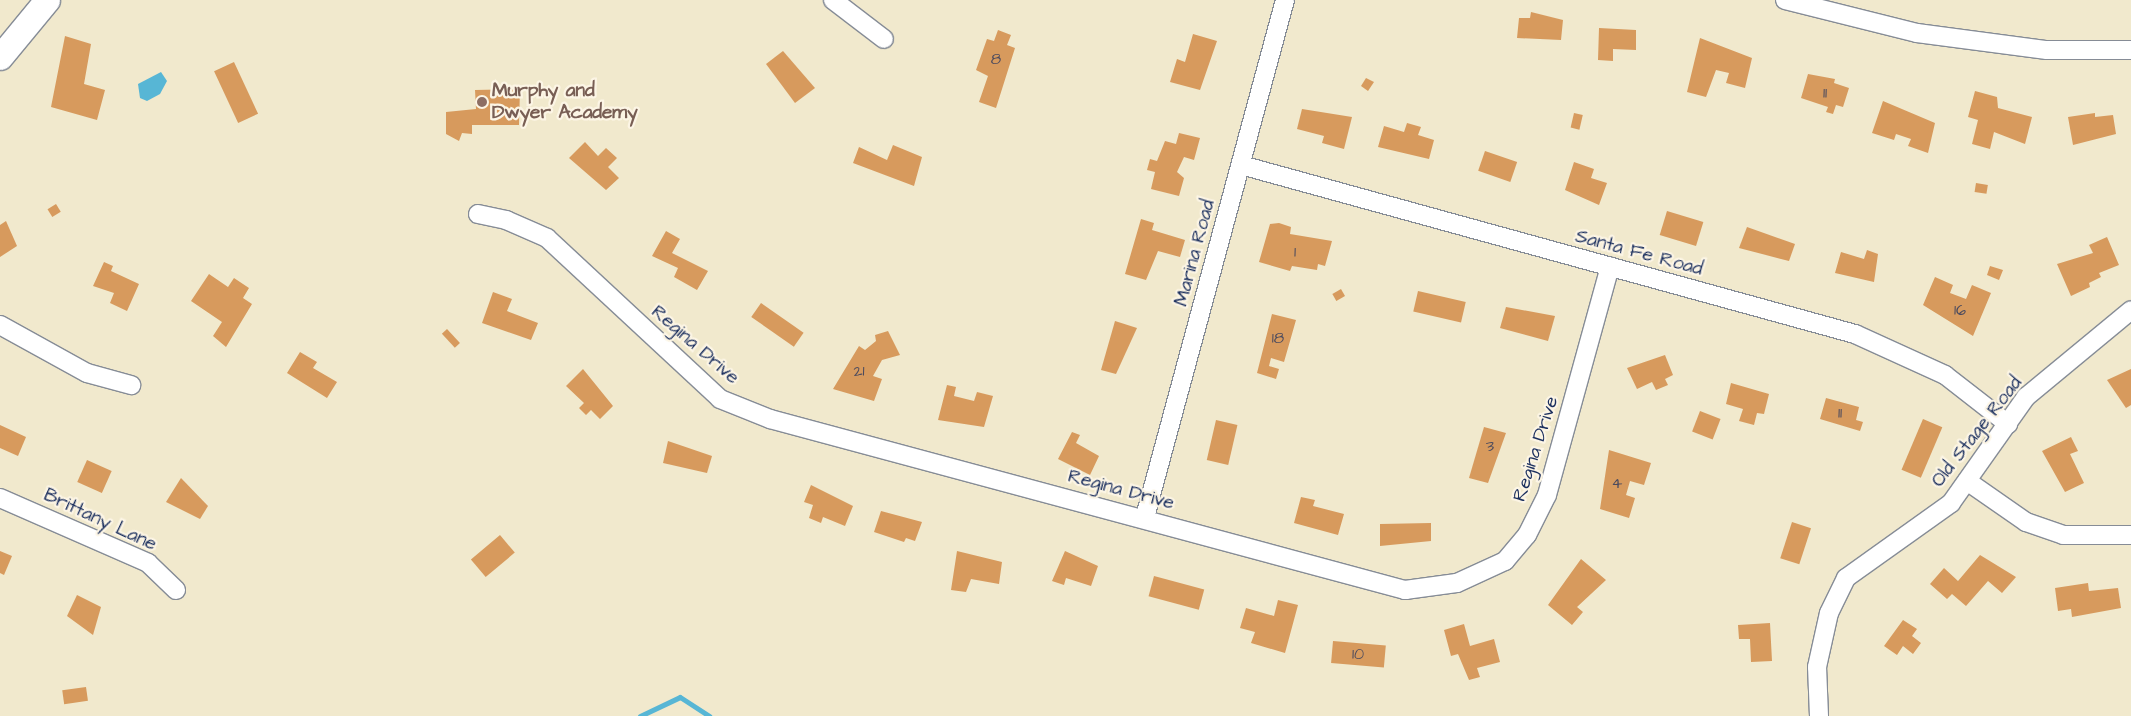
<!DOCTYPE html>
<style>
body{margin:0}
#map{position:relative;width:2131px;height:716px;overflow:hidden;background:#f1e9cd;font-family:"Architects Daughter",sans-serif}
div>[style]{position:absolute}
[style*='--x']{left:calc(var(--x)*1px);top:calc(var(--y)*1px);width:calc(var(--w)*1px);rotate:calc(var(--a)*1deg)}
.water>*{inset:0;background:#57b6d5}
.stream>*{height:5px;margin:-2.5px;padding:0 2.5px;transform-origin:2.5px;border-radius:2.5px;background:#57b6d5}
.building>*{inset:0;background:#d79a5d;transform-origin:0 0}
.roads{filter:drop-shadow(1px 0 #868c96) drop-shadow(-1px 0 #868c96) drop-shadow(0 1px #868c96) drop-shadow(0 -1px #868c96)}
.street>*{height:18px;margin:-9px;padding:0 9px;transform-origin:9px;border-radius:9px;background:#fff}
.secondary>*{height:25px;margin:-12.5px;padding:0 12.5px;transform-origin:12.5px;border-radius:12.5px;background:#fff}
.dots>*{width:14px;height:14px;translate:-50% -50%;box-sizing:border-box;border:2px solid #fcf5e5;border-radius:50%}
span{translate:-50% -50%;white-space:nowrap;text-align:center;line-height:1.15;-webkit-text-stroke:4.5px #fcf5e5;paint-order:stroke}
.number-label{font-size:16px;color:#4a4a5e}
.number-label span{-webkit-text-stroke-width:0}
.education-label{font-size:19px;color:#785e54;font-weight:700}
.left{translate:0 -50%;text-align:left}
.street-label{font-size:19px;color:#1b2f5e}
</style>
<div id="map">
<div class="water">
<div style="clip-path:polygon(161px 72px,167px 81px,160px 94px,147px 101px,140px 98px,138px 84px)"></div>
</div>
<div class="stream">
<div style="--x:640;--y:716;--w:44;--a:-25.4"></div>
<div style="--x:680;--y:697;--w:35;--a:33"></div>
</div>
<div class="building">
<div style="clip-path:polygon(1531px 12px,1563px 20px,1561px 40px,1517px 38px,1519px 18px,1530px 18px)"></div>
<div style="clip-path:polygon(1599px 28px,1636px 30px,1636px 50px,1613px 49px,1613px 61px,1598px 60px)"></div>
<div style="clip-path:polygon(998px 30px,1011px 35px,1007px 45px,1015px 48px,996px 108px,979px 102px,988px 76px,976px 70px,987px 39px,994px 41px)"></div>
<div style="clip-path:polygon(1193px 34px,1217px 41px,1200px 90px,1170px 82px,1177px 59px,1185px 62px)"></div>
<div style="clip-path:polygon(65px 36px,91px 44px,84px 84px,105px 90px,97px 120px,51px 107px)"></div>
<div style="clip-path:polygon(1700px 38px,1752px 58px,1745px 88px,1726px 83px,1729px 73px,1716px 70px,1706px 97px,1687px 92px)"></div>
<div style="clip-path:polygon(783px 51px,815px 88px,795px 103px,766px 64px)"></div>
<div style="left:234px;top:62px;width:57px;height:22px;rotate:65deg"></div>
<div style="clip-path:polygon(1808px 74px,1835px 79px,1834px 83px,1849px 88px,1843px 107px,1836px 105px,1833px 114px,1826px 112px,1828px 107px,1801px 98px)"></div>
<div style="clip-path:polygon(1366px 78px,1374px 82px,1368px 91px,1361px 86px)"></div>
<div style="clip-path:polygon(520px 89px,519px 125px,472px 125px,472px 134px,462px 133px,459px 141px,446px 134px,446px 112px,476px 109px,475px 90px)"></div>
<div style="clip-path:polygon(1975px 91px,1997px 97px,1998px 108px,2032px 117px,2025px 144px,1994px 132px,1990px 149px,1972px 144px,1978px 120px,1968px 117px)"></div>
<div style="clip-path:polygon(1883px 101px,1935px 123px,1928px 153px,1908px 146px,1911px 139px,1896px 134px,1894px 140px,1872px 133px)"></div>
<div style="clip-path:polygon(1302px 109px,1352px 117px,1344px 149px,1322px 143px,1324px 136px,1297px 129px)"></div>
<div style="left:1574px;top:113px;width:9px;height:15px;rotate:13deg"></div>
<div style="clip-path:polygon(2095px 113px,2095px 117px,2113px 115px,2116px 134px,2073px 145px,2068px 117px)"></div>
<div style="clip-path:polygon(1407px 123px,1421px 127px,1418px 135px,1434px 140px,1429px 159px,1378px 147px,1384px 126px,1404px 132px)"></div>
<div style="clip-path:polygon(1179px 133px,1200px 138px,1194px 160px,1184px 157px,1177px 172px,1184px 178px,1179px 196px,1151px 189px,1155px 172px,1147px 170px,1150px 159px,1157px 161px,1165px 141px,1176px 144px)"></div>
<div style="clip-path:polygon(585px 142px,598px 156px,606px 148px,617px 158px,608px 167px,619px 178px,606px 190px,569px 158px)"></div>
<div style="clip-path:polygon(893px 145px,922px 157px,914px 186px,853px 163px,859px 147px,887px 160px)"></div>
<div style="left:1485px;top:151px;width:34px;height:21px;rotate:19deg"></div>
<div style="clip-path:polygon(1574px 162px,1594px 169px,1591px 178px,1607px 183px,1599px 205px,1565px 190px)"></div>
<div style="left:1976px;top:183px;width:12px;height:9px;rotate:9deg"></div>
<div style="left:56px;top:204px;width:9px;height:10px;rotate:58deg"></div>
<div style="left:1667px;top:211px;width:38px;height:25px;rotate:17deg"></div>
<div style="clip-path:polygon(1141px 219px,1154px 223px,1152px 230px,1185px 240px,1180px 257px,1158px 251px,1146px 280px,1125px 274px)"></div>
<div style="clip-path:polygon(6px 221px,17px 246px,0 257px,0 225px)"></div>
<div style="clip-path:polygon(1279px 223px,1291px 227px,1290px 234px,1332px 241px,1325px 266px,1318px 264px,1317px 270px,1292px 266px,1290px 271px,1259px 262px,1270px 224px)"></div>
<div style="clip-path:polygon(1747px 227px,1795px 244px,1789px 261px,1739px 248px)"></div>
<div style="clip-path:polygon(666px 231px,680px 239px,672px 253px,708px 271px,697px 290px,674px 277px,678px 268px,652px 256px)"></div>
<div style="clip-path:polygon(2107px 237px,2119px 265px,2099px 273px,2101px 277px,2089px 283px,2090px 287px,2071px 296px,2057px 264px,2093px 253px,2089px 245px)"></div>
<div style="clip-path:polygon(1867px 250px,1878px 254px,1874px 282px,1835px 273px,1841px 252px,1864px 259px)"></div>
<div style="clip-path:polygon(104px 262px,113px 266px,111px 271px,139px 284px,127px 311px,110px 303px,114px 293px,93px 286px)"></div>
<div style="clip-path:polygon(1990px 266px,2003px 270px,1999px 280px,1987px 275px)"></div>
<div style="clip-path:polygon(209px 274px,228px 287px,234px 278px,249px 288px,243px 298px,252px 304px,226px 347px,213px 336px,222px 322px,191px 301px)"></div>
<div style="clip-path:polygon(1935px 277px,1953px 285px,1950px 293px,1966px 299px,1972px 285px,1991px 293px,1973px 336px,1923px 305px)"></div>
<div style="left:1341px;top:289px;width:8px;height:10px;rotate:60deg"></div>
<div style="left:1418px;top:291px;width:49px;height:21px;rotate:13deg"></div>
<div style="clip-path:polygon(493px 292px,512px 299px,507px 311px,538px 323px,531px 340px,482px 323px)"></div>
<div style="left:761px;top:303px;width:52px;height:17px;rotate:35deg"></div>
<div style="clip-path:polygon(1506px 307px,1555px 316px,1548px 341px,1500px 328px)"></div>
<div style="clip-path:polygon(1272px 314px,1296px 320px,1284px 362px,1271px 358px,1269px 366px,1279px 369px,1276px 379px,1257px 373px)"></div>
<div style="clip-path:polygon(1115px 321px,1137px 328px,1116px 374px,1101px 370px)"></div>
<div style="left:447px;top:329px;width:19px;height:7px;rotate:47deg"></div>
<div style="clip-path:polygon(888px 331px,900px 355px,882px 360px,873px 376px,882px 379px,874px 401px,833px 389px,859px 346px,865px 350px,876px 341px,875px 335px)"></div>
<div style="clip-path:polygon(300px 352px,317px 362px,313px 368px,337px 382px,327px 398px,287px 373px)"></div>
<div style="clip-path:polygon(1665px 355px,1673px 375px,1665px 379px,1668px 385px,1656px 390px,1652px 382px,1637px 389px,1627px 368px)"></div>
<div style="clip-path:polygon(583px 369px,613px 406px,600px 419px,591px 410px,586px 415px,579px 408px,584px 403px,566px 386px)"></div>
<div style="clip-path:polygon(2131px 369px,2131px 405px,2126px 408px,2107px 380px)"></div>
<div style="clip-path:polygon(1731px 383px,1769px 394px,1764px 414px,1757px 413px,1754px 425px,1739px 421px,1743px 409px,1726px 404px)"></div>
<div style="clip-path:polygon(947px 385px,956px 387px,954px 396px,974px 401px,977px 392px,993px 396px,984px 427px,938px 420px)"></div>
<div style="clip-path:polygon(1826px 398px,1859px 407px,1856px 420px,1863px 422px,1860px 431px,1820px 419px)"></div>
<div style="left:1700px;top:411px;width:22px;height:22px;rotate:21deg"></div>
<div style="left:1923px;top:419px;width:21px;height:55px;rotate:23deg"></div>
<div style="left:1216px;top:420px;width:22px;height:41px;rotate:13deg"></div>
<div style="clip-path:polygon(0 425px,26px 437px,18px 456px,0 448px)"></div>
<div style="clip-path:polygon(1484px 427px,1506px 433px,1488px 483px,1469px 478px)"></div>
<div style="clip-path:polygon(1072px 432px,1080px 435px,1076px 443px,1099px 456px,1090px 475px,1058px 459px)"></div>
<div style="clip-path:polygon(2071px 437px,2078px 451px,2070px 454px,2084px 483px,2065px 492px,2042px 451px)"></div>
<div style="clip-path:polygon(668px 441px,712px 456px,707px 473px,663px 463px)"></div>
<div style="clip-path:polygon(1609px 450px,1651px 463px,1644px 485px,1630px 481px,1626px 495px,1635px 498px,1629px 518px,1600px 509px)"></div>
<div style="left:87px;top:460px;width:27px;height:24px;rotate:24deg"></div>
<div style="clip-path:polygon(181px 478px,208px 506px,200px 519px,166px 502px)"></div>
<div style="clip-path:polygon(811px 485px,853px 506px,845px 526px,823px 517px,821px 523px,809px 518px,813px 505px,804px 502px)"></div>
<div style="clip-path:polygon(1301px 497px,1315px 500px,1313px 506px,1344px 514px,1338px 535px,1294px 523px)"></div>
<div style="clip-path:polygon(881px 511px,922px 522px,915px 541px,906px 538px,904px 542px,874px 532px)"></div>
<div style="left:1792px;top:522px;width:20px;height:38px;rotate:18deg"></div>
<div style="clip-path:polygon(1431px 523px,1431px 541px,1380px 546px,1380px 524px)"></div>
<div style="left:500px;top:535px;width:23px;height:38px;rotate:50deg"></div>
<div style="clip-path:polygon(0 551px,12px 556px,4px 575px,0 573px)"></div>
<div style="clip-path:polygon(957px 551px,1002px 562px,999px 584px,971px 579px,966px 592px,951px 590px)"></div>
<div style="clip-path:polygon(1065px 551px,1098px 566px,1091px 586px,1066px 578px,1064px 585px,1052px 581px)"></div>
<div style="clip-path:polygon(1980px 555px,2016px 577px,2002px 593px,1988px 581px,1966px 606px,1952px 594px,1947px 599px,1930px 584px,1944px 568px,1958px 581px)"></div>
<div style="clip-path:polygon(1581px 559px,1606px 580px,1577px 607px,1583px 612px,1572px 625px,1548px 605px)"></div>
<div style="left:1154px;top:576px;width:52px;height:21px;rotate:15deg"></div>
<div style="clip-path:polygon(2088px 583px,2089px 591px,2118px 588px,2121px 608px,2072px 617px,2071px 609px,2058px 611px,2055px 588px)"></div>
<div style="clip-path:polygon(77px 595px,101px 607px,93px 635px,67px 616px)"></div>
<div style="clip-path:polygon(1278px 600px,1298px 605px,1285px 653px,1251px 643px,1255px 632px,1240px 628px,1246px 608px,1274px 616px)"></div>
<div style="clip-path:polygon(1903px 620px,1917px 629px,1912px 636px,1921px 643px,1913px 654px,1903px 646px,1897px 655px,1884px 646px)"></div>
<div style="clip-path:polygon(1770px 623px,1772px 661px,1751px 662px,1750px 639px,1739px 639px,1738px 625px)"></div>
<div style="clip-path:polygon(1464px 624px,1470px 646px,1494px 639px,1500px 662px,1477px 668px,1480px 677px,1469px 680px,1458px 654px,1451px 656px,1444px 630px)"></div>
<div style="left:1333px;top:641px;width:53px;height:22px;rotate:5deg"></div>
<div style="left:86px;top:687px;width:14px;height:24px;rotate:82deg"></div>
</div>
<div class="roads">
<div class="street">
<div style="--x:833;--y:0;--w:64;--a:37.4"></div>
<div style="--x:1785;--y:0;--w:136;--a:14"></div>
<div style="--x:1917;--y:33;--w:131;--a:7.5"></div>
<div style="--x:2047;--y:50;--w:84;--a:0"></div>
<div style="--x:1241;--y:165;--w:637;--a:15.39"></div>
<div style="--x:1855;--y:334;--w:99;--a:24.5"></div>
<div style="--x:1945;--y:375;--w:80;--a:37.9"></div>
<div style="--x:478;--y:214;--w:29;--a:12"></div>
<div style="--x:506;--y:220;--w:45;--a:23.7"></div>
<div style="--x:547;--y:238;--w:236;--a:42.9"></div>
<div style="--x:720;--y:399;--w:54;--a:21.8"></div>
<div style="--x:770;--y:419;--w:658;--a:15.07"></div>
<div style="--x:1405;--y:590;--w:52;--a:-7.7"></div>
<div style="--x:1457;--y:583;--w:53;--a:-24.6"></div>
<div style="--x:1505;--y:561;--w:34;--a:-50"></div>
<div style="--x:1527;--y:535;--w:45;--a:-63.4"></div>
<div style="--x:1547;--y:495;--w:237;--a:-74.6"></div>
<div style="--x:0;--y:325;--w:99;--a:28.9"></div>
<div style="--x:87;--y:373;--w:46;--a:15.3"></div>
<div style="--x:1967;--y:481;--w:72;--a:34.8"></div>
<div style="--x:2026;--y:522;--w:39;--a:19"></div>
<div style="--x:2063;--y:535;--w:68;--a:0"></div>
<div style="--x:0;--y:498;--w:162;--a:23.7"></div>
<div style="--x:148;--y:563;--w:39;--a:44"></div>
<div style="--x:1145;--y:517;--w:536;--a:-74.85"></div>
<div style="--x:1819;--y:716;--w:49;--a:-92.3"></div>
<div style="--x:1817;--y:667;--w:55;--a:-77.5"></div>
<div style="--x:1829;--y:613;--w:39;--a:-64"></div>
<div style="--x:1846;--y:578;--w:129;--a:-35.5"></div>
<div style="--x:1951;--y:503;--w:130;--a:-54.7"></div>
<div style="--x:2026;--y:397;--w:136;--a:-39.6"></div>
</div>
<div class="secondary">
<div style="--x:0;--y:57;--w:74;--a:-50.5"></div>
</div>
</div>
<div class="dots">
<div style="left:482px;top:102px;background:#8d6e63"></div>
</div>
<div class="number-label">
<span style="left:996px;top:59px">8</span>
<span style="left:1825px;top:93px">11</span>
<span style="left:1295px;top:252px">1</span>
<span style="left:1960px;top:310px">16</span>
<span style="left:1278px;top:338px">18</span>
<span style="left:859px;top:371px">21</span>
<span style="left:1840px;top:413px">11</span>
<span style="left:1490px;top:446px">3</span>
<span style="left:1617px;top:483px">4</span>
<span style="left:1358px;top:654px">10</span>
</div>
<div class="education-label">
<span class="left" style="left:492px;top:102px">Murphy and<br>Dwyer Academy</span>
</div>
<div class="street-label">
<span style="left:1195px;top:253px;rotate:-75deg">Marina Road</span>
<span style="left:1639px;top:253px;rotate:15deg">Santa Fe Road</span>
<span style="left:695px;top:345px;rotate:41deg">Regina Drive</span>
<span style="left:1977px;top:432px;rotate:-52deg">Old Stage Road</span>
<span style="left:1536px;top:449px;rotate:-72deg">Regina Drive</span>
<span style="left:1121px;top:490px;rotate:15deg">Regina Drive</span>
<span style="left:100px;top:520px;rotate:25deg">Brittany Lane</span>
</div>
</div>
